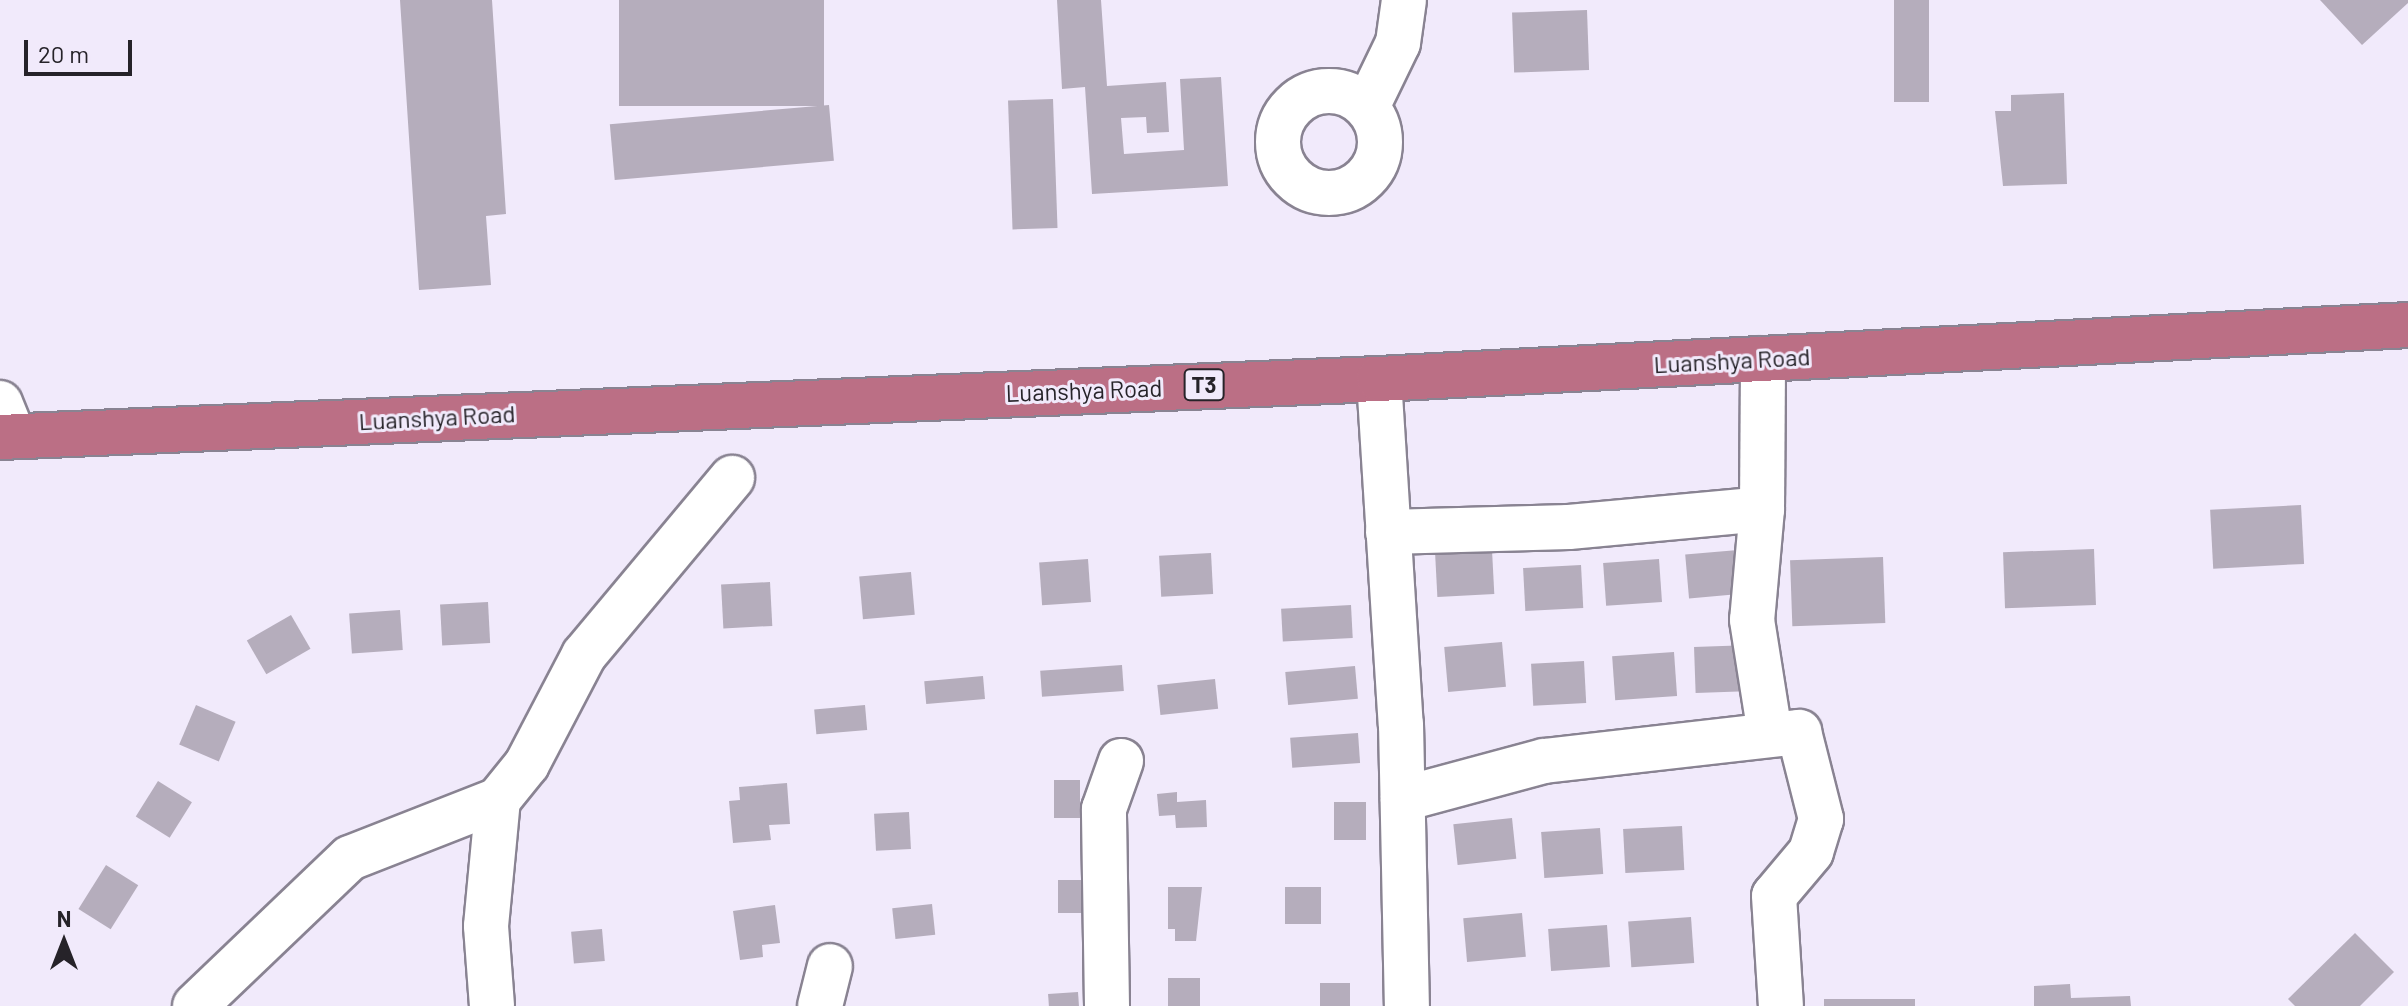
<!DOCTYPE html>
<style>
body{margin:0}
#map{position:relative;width:2408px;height:1006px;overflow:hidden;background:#f1eafb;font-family:Barlow,sans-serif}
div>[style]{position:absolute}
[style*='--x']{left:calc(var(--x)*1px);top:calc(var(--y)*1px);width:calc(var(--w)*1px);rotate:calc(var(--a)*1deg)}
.building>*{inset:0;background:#b5adbc;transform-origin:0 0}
.roads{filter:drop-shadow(2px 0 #898392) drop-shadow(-2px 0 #898392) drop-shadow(0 2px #898392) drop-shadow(0 -2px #898392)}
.minor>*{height:44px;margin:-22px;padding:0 22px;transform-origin:22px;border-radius:22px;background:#fff}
.minor>.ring{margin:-22px;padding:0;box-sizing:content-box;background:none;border:44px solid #fff;border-radius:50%}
.highway>*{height:44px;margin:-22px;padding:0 22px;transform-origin:22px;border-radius:22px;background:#bb6f85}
span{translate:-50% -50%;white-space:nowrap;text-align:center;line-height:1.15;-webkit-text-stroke:6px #f1eafb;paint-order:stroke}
.shield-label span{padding:2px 6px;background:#f1eafb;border:2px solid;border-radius:6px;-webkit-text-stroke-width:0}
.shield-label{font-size:22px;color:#262329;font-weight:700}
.street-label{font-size:24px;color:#262329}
.north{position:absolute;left:24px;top:902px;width:80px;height:80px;-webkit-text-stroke:6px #f1eafb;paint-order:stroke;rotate:0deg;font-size:22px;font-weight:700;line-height:32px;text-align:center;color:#262329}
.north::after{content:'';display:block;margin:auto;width:28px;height:36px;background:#262329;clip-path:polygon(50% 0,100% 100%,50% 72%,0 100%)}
.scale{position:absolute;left:24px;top:40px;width:108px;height:36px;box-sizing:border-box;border:4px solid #262329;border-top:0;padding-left:10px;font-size:24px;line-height:28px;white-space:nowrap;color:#262329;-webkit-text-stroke:6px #f1eafb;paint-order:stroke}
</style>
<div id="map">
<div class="building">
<div style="clip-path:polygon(400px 0,492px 0,506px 214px,486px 216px,491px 285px,419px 290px)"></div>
<div style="left:619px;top:0;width:205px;height:106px"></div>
<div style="clip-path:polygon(1057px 0,1101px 0,1107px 86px,1166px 82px,1169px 132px,1147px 133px,1146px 117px,1121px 118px,1124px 154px,1184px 150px,1180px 79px,1221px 77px,1228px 186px,1092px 194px,1085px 87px,1062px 89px)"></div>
<div style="left:1894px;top:0;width:35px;height:102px"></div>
<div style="clip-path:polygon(2320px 0,2408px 0,2408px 3px,2362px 45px)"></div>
<div style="left:1587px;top:10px;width:60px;height:75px;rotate:88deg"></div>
<div style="clip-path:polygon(2064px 93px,2067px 184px,2003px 186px,1995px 111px,2011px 111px,2011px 95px)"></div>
<div style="left:1053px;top:99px;width:129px;height:45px;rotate:88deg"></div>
<div style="left:829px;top:105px;width:56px;height:220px;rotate:85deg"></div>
<div style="left:2301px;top:505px;width:59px;height:91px;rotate:87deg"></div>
<div style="left:2094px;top:549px;width:56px;height:91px;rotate:88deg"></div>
<div style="left:1492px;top:550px;width:44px;height:57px;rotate:87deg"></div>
<div style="left:1738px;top:550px;width:44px;height:53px;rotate:85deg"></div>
<div style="left:1211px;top:553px;width:41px;height:52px;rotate:87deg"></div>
<div style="left:1883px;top:557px;width:66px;height:93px;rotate:88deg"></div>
<div style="left:1088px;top:559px;width:43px;height:49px;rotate:86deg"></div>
<div style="left:1659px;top:559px;width:43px;height:56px;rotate:86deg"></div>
<div style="left:1581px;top:565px;width:43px;height:58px;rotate:87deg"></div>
<div style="left:911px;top:572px;width:43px;height:52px;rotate:85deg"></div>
<div style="left:770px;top:582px;width:44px;height:49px;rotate:87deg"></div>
<div style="left:488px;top:602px;width:41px;height:48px;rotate:87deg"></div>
<div style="left:1351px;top:605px;width:33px;height:70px;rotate:87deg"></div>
<div style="left:400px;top:610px;width:40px;height:51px;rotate:86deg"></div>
<div style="left:291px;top:615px;width:39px;height:51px;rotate:60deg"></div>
<div style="left:1502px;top:642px;width:45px;height:58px;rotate:85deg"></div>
<div style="left:1751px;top:645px;width:46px;height:57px;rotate:88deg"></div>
<div style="left:1674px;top:652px;width:44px;height:62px;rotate:86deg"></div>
<div style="left:1584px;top:661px;width:42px;height:53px;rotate:87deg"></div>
<div style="left:1122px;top:665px;width:26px;height:82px;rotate:86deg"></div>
<div style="left:1355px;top:666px;width:33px;height:70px;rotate:85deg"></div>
<div style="left:983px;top:676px;width:23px;height:59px;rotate:85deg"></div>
<div style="left:1215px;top:679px;width:30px;height:58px;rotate:84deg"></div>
<div style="left:196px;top:705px;width:43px;height:43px;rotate:23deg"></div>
<div style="left:865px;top:705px;width:25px;height:51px;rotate:85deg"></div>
<div style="left:1358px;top:733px;width:30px;height:68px;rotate:86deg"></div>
<div style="left:1054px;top:780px;width:26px;height:38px"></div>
<div style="left:158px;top:781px;width:40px;height:42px;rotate:32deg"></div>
<div style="clip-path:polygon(787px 783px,790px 824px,769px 825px,771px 840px,733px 843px,729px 801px,740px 800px,739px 787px)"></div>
<div style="clip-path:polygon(1177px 792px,1177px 802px,1206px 800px,1207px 827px,1176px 828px,1175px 815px,1159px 816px,1157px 794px)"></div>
<div style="left:1366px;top:802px;width:38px;height:32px;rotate:90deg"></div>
<div style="left:909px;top:812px;width:37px;height:35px;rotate:87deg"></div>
<div style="left:1512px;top:818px;width:41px;height:59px;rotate:84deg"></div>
<div style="left:1682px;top:826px;width:44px;height:59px;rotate:87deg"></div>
<div style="left:1600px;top:828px;width:46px;height:59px;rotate:86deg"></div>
<div style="left:106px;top:865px;width:38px;height:52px;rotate:32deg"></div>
<div style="left:1058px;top:880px;width:31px;height:33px"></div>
<div style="clip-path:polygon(1168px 887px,1202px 887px,1196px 941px,1175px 941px,1175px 929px,1168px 929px)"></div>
<div style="left:1285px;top:887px;width:36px;height:37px"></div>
<div style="left:932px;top:904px;width:31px;height:40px;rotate:84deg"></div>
<div style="clip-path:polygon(775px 905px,780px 943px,762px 945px,763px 957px,740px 960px,733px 911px)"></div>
<div style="left:1522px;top:913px;width:44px;height:59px;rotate:85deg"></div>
<div style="left:1691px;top:917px;width:46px;height:63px;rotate:86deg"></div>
<div style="left:1607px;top:925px;width:42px;height:59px;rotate:86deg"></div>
<div style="left:602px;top:929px;width:32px;height:31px;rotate:85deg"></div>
<div style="clip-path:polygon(2355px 933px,2394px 972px,2360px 1006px,2295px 1006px,2288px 999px)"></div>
<div style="left:1168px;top:978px;width:32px;height:28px"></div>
<div style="left:1350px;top:983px;width:23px;height:30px;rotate:90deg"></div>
<div style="clip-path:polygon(2070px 984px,2071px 998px,2130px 996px,2131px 1006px,2034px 1006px,2034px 986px)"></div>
<div style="left:1078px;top:992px;width:14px;height:30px;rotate:86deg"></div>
<div style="left:1824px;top:999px;width:91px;height:7px"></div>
</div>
<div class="roads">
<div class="minor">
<div class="ring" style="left:1278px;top:91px;width:58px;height:58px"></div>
<div style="--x:1367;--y:107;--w:71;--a:-64.2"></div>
<div style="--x:1398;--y:43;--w:43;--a:-82.1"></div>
<div style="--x:1379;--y:379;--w:346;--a:86.4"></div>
<div style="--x:1401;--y:724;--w:282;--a:88.8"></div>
<div style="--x:0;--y:403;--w:35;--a:68"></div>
<div style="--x:1762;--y:509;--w:111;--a:95.1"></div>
<div style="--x:1752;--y:620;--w:115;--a:81"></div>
<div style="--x:1388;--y:532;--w:181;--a:-1.6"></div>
<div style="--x:1569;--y:527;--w:194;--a:-5.3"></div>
<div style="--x:1762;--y:509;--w:150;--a:-89.6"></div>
<div style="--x:1403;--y:799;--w:146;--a:-15.1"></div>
<div style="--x:1544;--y:761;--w:257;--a:-6.5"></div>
<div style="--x:1799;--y:732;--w:90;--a:75.8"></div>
<div style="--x:1821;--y:819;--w:34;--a:107"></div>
<div style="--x:1811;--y:852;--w:57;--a:130.1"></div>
<div style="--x:1774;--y:896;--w:110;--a:86.4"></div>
<div style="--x:195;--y:1006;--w:214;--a:-43.7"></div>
<div style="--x:350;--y:858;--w:159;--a:-21.4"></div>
<div style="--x:498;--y:800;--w:46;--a:-51.1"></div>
<div style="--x:527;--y:764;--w:123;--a:-62.4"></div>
<div style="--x:584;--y:655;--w:231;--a:-50.1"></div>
<div style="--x:492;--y:1006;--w:80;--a:-94.3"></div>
<div style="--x:486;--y:926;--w:127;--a:-84.6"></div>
<div style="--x:820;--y:1006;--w:41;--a:-76"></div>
<div style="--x:1107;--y:1006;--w:197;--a:-90.9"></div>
<div style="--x:1104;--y:809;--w:51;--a:-70.5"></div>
</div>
<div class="highway">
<div style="--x:0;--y:437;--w:1380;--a:-2.41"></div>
<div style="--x:1379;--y:379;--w:1030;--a:-3"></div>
</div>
</div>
<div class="shield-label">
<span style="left:1204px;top:385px">T3</span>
</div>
<div class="street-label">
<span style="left:1732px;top:360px;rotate:-3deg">Luanshya Road</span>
<span style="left:1084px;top:390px;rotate:-2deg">Luanshya Road</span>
<span style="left:437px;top:417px;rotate:-3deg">Luanshya Road</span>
</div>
<div class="north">N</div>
<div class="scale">20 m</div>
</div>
